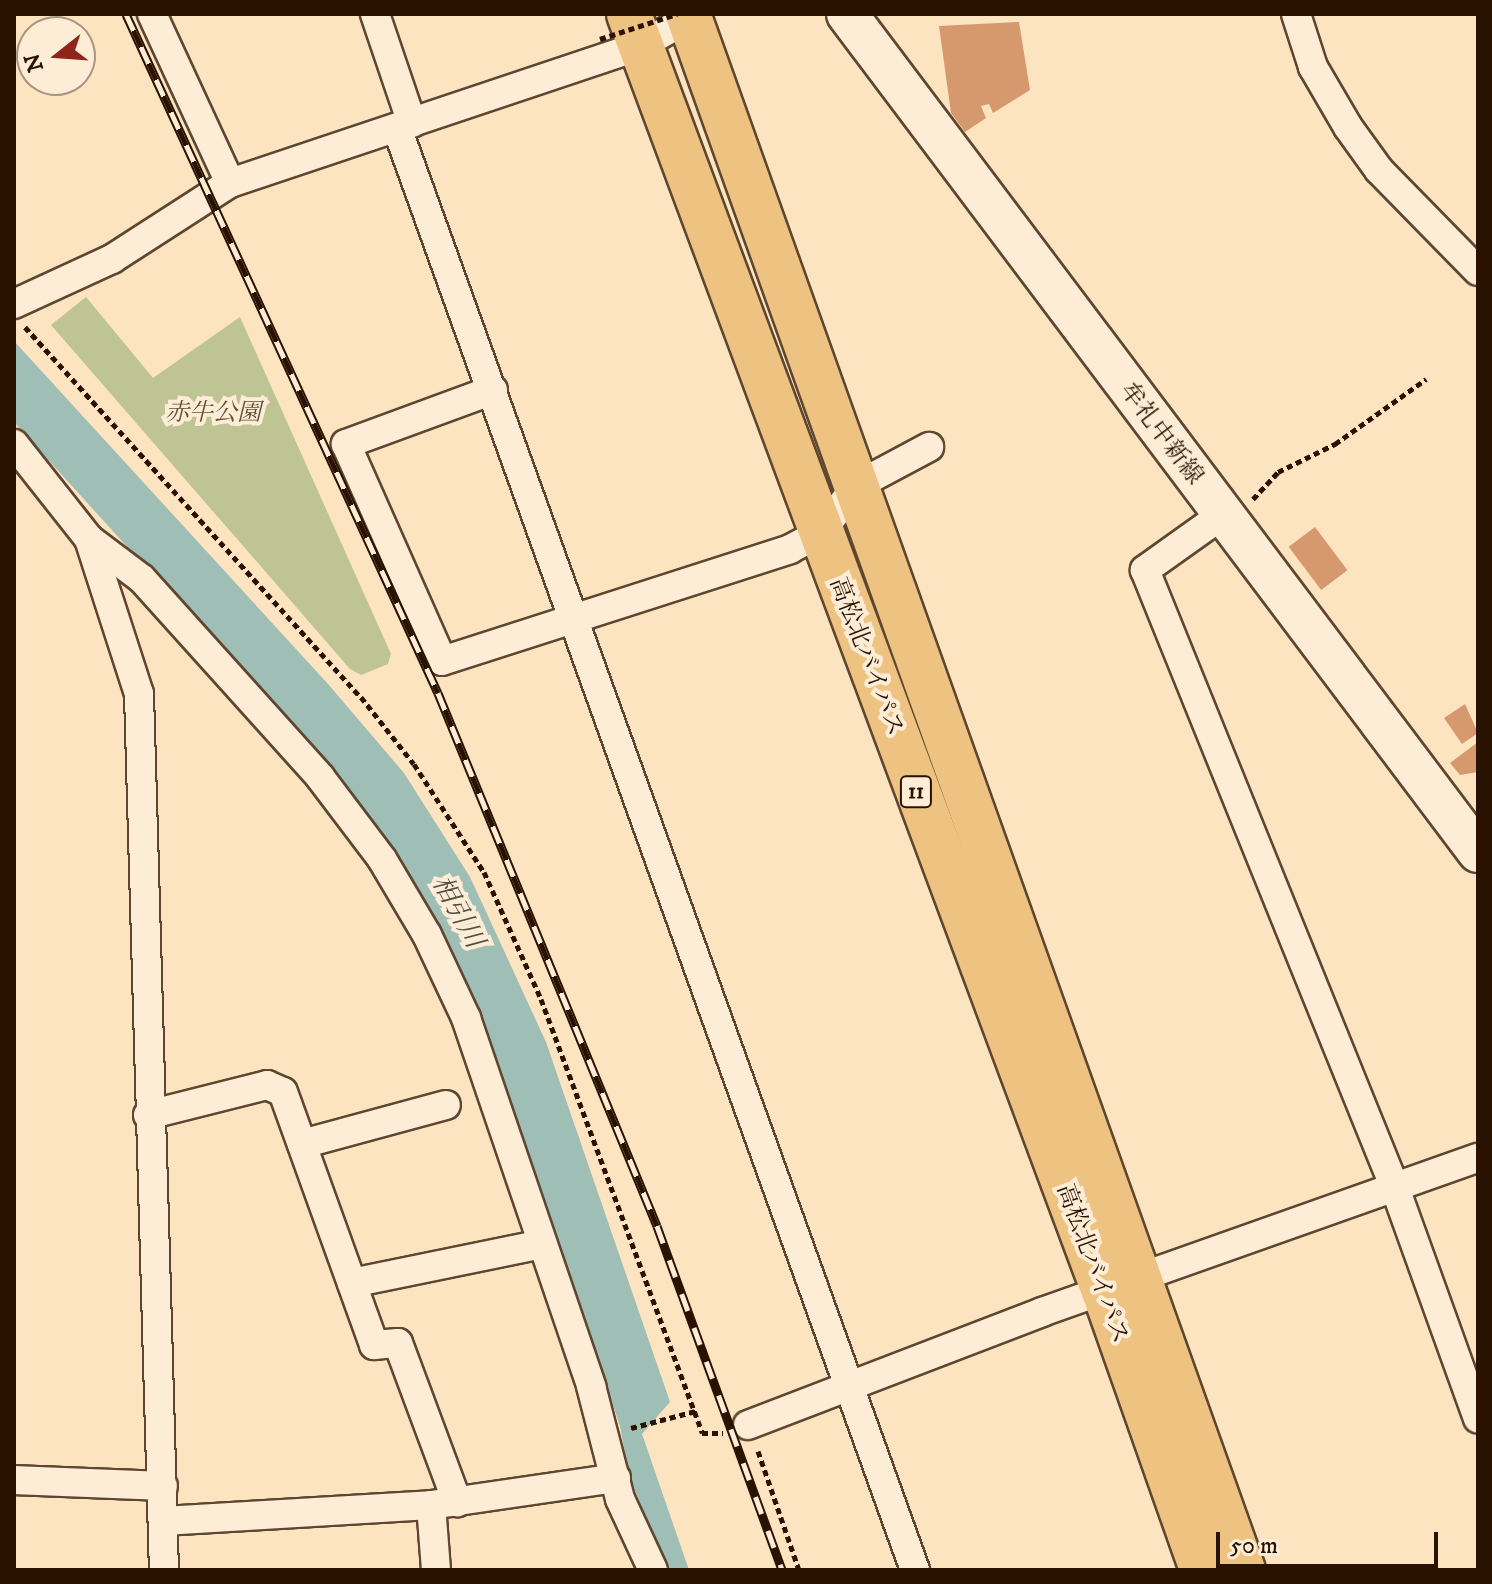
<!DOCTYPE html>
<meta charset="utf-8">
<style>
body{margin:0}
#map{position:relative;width:1492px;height:1584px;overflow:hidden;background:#fce4c1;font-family:"IM FELL DW Pica","Noto Serif JP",serif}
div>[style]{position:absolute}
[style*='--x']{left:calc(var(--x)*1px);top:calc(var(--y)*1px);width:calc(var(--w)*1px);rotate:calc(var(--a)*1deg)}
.green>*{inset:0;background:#bec493}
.water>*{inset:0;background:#9fbeb6}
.building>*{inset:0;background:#d6996e;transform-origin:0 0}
.path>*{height:5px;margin-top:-2.5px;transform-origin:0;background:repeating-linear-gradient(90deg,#291200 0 6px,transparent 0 10px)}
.roads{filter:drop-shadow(2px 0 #5e4630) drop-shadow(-2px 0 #5e4630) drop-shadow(0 2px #5e4630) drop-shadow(0 -2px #5e4630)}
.street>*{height:28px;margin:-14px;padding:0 14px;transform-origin:14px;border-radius:14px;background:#fdedd7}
.secondary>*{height:40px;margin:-20px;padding:0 20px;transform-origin:20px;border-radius:20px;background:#fdedd7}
.highway>*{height:44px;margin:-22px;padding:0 22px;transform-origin:22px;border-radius:22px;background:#eec280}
.rail>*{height:9px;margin-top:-4.5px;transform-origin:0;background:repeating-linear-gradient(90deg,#fdedd7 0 18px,#291200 0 36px);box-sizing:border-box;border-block:2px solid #291200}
.path-bridge>*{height:5px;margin-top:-2.5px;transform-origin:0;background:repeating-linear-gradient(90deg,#291200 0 6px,transparent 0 10px)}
span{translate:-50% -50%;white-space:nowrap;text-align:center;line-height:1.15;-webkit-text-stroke:8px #fdedd7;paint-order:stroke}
.shield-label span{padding:2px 6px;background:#fdedd7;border:2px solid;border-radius:6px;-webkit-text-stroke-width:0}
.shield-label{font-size:22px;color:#291200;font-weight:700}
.park-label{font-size:24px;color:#5d5033;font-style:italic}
.street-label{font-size:24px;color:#291200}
.water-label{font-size:26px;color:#524e40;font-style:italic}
.frame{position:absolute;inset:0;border:16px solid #291200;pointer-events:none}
.north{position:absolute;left:16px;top:16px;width:80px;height:80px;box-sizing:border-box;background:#fdedd7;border:2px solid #a89581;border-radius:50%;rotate:253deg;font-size:22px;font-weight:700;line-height:32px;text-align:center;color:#291200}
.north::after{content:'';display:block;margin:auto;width:28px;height:36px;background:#8f2418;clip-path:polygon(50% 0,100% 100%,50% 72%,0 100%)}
.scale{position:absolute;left:1216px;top:1532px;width:222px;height:36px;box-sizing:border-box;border:4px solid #291200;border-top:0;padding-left:10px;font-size:24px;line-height:28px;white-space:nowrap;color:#291200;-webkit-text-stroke:6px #fdedd7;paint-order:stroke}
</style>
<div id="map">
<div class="green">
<div style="clip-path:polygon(86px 297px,153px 378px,240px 317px,391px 654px,388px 664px,361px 675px,350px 669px,51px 325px)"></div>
</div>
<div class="water">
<div style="clip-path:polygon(14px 341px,328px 684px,404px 773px,470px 877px,546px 1042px,670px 1402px,642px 1434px,689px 1570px,668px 1570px,629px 1476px,620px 1426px,597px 1358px,475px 1015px,216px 645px,14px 422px)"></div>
</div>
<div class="building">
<div style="clip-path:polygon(1019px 22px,1030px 90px,993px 113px,989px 104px,981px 106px,986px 118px,965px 132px,951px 113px,939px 26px)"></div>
<div style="left:1315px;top:527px;width:54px;height:33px;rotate:53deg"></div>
<div style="clip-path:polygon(1465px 704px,1478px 733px,1462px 744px,1444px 718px)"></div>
<div style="clip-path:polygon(1478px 742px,1478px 772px,1460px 775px,1450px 763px)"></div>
</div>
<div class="path">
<div style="--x:25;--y:327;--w:500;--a:47.8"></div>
<div style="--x:361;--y:697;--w:85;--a:51.7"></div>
<div style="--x:414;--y:764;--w:129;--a:57.1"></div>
<div style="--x:484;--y:872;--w:139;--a:65.8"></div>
<div style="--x:541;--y:999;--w:463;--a:69.6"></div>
<div style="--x:702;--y:1433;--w:21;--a:0"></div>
<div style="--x:1253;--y:499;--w:37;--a:-47"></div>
<div style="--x:1278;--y:472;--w:64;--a:-26.2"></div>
<div style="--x:1335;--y:444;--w:112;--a:-35.5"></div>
<div style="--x:631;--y:1428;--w:67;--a:-14.7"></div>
<div style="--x:758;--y:1451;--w:126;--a:71"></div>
</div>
<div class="roads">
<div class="street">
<div style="--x:152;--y:14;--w:186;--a:65.2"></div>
<div style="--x:375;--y:14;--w:115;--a:71.3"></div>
<div style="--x:1296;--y:14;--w:56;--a:72.2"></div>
<div style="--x:1313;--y:67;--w:69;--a:59.7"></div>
<div style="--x:1348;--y:127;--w:53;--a:54.2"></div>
<div style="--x:1379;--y:170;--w:141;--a:45.6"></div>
<div style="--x:397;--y:128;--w:1532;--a:70.24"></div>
<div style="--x:14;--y:304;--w:108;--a:-24.7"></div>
<div style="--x:112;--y:259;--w:140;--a:-32.8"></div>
<div style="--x:230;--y:183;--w:432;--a:-18.5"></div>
<div style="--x:640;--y:46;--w:64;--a:-29.7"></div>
<div style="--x:493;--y:390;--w:157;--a:159.8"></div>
<div style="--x:346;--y:444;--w:237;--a:66.1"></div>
<div style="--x:442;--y:661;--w:366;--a:-17.8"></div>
<div style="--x:790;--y:549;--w:34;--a:-28"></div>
<div style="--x:820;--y:533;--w:59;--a:-52.5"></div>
<div style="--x:856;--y:486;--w:83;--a:-28.1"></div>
<div style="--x:14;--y:444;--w:121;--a:51.7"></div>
<div style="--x:89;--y:539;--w:163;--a:72.1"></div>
<div style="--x:139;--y:694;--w:876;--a:88.37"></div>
<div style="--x:1222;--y:515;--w:95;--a:144.5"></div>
<div style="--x:1145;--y:570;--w:667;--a:67.98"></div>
<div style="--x:1395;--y:1188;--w:245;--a:70.2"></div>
<div style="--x:89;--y:539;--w:66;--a:37"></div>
<div style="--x:142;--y:579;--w:266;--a:48"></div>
<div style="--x:320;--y:777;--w:103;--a:52.9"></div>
<div style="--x:382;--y:859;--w:88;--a:59.4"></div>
<div style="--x:427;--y:935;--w:92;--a:64.8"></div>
<div style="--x:466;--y:1018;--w:389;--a:71.2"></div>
<div style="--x:591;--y:1386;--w:117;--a:75.6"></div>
<div style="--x:620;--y:1499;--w:78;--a:65.1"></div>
<div style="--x:148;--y:1115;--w:123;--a:-14.1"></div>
<div style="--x:267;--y:1085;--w:17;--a:24"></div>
<div style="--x:283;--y:1092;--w:269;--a:70.2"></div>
<div style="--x:374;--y:1345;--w:24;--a:-5"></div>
<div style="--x:398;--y:1343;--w:170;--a:69.6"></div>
<div style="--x:302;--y:1144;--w:149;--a:-15.2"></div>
<div style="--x:352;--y:1283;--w:194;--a:-11.6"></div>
<div style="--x:748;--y:1425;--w:315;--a:-21"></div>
<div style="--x:1042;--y:1312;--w:462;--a:-19.5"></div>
<div style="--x:14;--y:1480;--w:149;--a:2.3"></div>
<div style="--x:431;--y:1505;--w:65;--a:85.6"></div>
<div style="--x:163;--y:1521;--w:268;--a:-3.4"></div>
<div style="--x:431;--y:1505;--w:187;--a:-8.3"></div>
</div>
<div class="secondary">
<div style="--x:847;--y:14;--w:1049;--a:53.02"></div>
</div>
<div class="highway">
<div style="--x:629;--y:14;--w:1362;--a:69.6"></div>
<div style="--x:1104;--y:1291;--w:296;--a:70.6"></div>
<div style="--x:688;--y:14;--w:1652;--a:70.37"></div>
</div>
</div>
<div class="rail">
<div style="--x:126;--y:14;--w:747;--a:65.32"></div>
<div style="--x:438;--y:693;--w:576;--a:67.66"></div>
<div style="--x:657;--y:1226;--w:366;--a:70"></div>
</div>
<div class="path-bridge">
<div style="--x:600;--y:39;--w:81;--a:-18"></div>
</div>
<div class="shield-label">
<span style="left:916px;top:792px">11</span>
</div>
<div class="park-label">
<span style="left:213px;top:414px">赤牛公園</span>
</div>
<div class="street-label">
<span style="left:1161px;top:434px;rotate:53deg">牟礼中新線</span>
<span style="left:866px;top:657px;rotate:69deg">高松北バイパス</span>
<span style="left:1092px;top:1264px;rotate:70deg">高松北バイパス</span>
</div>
<div class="water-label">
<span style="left:457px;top:912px;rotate:61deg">相引川</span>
</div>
<div class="frame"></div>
<div class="north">N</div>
<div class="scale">50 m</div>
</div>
